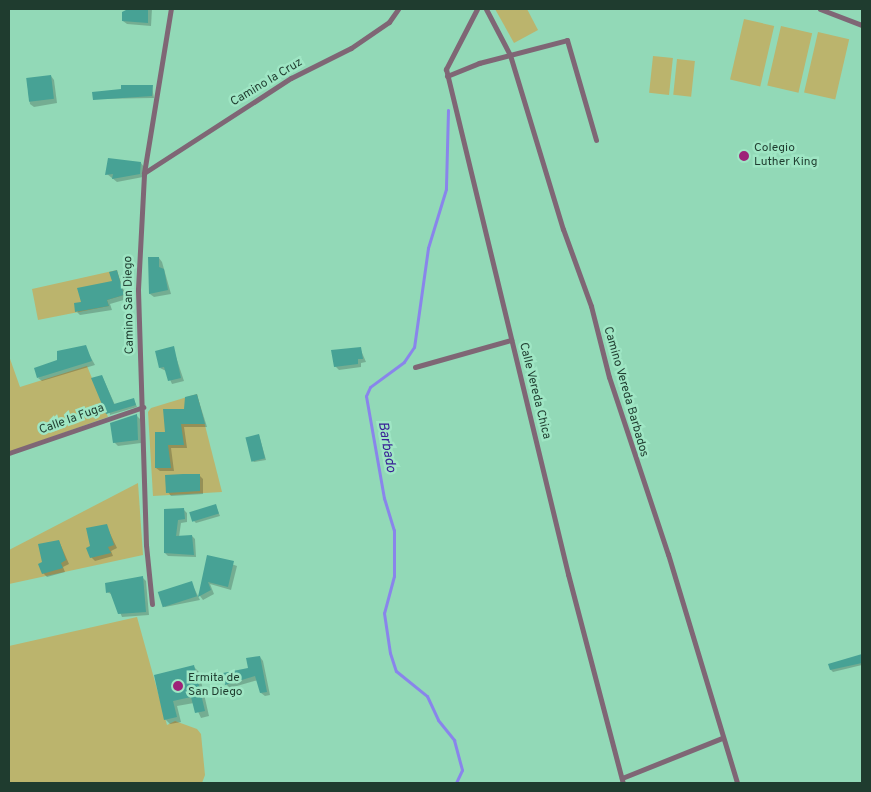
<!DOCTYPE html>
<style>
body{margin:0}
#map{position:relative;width:871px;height:792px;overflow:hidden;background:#92d9b7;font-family:Overpass,sans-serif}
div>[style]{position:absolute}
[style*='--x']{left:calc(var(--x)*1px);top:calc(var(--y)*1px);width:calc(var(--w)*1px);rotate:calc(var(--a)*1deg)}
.green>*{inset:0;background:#bbb46d;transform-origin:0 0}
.shadow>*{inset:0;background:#0003}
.stream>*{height:3px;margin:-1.5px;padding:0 1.5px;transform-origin:1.5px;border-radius:1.5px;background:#8985eb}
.building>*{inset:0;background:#47a295;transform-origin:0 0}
.minor>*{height:5px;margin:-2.5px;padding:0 2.5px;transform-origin:2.5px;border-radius:2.5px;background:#7f6675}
.dots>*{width:14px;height:14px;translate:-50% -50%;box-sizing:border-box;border:2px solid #9fe6c4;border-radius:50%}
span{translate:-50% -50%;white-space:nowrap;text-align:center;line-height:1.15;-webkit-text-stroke:5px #9fe6c4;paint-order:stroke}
.street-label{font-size:12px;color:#1f3c2f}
.poi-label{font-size:12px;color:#1f3c2f}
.left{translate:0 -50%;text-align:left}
.water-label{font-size:14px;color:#3a2096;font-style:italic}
.frame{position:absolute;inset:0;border:10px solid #1f3c2f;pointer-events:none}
</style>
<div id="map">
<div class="green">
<div style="clip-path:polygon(495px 9px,527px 9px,538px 30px,514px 43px)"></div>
<div style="left:744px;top:19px;width:31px;height:62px;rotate:13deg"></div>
<div style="left:781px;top:26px;width:32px;height:61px;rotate:13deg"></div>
<div style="left:818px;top:32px;width:32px;height:62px;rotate:13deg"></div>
<div style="left:653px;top:56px;width:20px;height:37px;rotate:6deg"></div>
<div style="left:677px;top:59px;width:18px;height:36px;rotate:6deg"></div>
<div style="clip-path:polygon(117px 270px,124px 295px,107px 300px,109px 306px,38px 320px,32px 289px)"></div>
<div style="clip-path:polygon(9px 356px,20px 387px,87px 366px,108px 417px,9px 452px)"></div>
<div style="clip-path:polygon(197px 394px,222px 492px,153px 496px,148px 412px,151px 408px)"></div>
<div style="clip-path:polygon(138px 483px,143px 555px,9px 584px,9px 550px)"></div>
<div style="clip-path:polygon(137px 617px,167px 725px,175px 721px,197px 729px,201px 734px,205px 775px,202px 783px,9px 783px,9px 646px)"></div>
</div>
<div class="shadow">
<div style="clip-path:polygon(129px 9px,152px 9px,151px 26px,127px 24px,123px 21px)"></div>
<div style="clip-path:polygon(51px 76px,54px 80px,57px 103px,34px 107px,30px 104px,27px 81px)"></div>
<div style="clip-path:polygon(152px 87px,154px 98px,94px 99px)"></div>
<div style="clip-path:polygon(141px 163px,144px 167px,143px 177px,117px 182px,107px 174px)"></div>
<div style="clip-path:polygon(149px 258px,159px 258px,162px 262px,171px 294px,154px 297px,150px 294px)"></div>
<div style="clip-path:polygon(117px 272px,127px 299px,110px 304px,112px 310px,80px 315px,77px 312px,113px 282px)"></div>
<div style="clip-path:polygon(85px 347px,95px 365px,42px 381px,38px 378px)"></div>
<div style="clip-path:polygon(173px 348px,184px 381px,172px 384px,166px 371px,160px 368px)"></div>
<div style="clip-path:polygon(360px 348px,366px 362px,361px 363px,361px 367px,339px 370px,335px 366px)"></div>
<div style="clip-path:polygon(102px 376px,115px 405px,134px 400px,137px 407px,110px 415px)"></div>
<div style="clip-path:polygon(197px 395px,207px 427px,184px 427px,187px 448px,171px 448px,174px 471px,160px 471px,156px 468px,166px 433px)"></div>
<div style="clip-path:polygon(136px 415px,140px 419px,141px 443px,118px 446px,114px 442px)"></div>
<div style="clip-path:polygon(259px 435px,266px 460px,254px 462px,252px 460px)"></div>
<div style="clip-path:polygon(199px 475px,203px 479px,203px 494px,171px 496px,168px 492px)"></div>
<div style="clip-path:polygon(216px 506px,220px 516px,196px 523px,194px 521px)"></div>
<div style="clip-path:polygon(165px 510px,184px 510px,187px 513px,187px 522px,181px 523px,179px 537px,192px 536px,195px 539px,196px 557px,168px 556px,165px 553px)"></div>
<div style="clip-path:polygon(106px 525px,117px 548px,111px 551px,113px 556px,95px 561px,91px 557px,92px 546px)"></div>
<div style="clip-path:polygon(59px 541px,69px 564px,63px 567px,65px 572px,47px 577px,43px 573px)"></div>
<div style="clip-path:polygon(208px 556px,237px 566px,231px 590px,210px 584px,214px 594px,203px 600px,200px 596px)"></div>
<div style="clip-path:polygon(143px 578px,146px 581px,149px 615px,122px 617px,113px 595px,107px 592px)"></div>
<div style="clip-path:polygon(191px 582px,200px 600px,165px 607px,162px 604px)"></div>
<div style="clip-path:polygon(862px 656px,862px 665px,833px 672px,831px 670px,830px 665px)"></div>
<div style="clip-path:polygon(260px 657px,263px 661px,270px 695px,265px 696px,261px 693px,258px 680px,230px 688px,227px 685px,225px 674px,249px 669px)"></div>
<div style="clip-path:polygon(194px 667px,199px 672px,209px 716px,201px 718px,194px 703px,177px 706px,181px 722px,170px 724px,165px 719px,155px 676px)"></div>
</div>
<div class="stream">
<div style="--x:448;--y:110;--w:79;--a:91.5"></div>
<div style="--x:446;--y:189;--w:62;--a:107"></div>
<div style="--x:428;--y:248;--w:100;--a:98"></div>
<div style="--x:414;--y:347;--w:18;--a:124"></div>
<div style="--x:404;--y:362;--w:42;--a:143.7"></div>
<div style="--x:370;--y:387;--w:10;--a:114"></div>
<div style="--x:366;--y:396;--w:104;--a:80"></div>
<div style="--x:384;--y:498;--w:34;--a:73"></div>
<div style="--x:394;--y:530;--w:46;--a:90"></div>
<div style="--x:394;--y:576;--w:38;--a:105"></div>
<div style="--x:384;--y:613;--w:40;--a:81.5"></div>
<div style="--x:390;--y:653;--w:19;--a:72"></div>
<div style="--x:396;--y:671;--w:40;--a:39"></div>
<div style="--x:427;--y:696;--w:26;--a:65"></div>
<div style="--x:438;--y:720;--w:26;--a:51"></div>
<div style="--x:454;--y:740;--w:31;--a:75"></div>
<div style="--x:462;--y:770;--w:14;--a:115"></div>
</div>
<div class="building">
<div style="clip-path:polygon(128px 9px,148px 9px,148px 23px,122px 21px,122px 12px)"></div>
<div style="left:51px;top:75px;width:24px;height:25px;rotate:83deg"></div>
<div style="clip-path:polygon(121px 85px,153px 85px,152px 96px,93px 100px,92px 92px,121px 89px)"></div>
<div style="clip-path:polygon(108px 158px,141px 162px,140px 174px,112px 179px,113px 174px,105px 175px)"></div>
<div style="clip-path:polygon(148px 257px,159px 257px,159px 267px,164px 269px,168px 290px,149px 294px)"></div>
<div style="clip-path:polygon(117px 270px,124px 295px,107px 300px,109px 306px,75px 312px,74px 303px,81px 302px,77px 288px,112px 281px,109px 272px)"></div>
<div style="clip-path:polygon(86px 345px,92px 361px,37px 378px,34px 368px,57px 360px,57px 351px)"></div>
<div style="clip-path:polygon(174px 346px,181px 378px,168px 381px,164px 367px,159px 368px,155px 351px)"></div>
<div style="clip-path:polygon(361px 347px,363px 359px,358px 359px,358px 364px,334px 367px,331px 350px)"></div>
<div style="clip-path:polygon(102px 375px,114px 404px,134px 398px,136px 405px,106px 414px,91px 378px)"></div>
<div style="clip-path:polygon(197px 394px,205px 424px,181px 424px,184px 445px,168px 445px,171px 468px,155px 468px,155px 432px,165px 432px,163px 409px,184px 409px,185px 397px)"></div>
<div style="clip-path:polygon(137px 414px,138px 440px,113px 443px,110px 423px)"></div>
<div style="left:259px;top:434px;width:25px;height:14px;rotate:76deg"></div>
<div style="clip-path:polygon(183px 474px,200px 474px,200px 491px,166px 493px,165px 475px)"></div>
<div style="left:216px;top:504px;width:10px;height:28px;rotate:73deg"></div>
<div style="clip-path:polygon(184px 508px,185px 519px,178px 520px,176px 536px,192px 535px,194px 555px,164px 553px,164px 509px)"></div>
<div style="clip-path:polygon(107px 524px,114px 545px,108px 547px,111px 553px,90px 558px,86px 548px,90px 546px,86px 528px)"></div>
<div style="clip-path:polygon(59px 540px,66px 560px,61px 563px,63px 568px,42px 574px,38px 564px,42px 562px,38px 544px)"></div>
<div style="clip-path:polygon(207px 555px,234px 561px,228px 587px,208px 582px,211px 590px,198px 597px)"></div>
<div style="clip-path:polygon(143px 576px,146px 612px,118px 614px,110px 592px,106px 593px,105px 583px)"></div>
<div style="left:192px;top:581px;width:16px;height:36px;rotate:72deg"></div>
<div style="clip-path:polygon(862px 654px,862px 663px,830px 670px,828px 664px)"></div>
<div style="clip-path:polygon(260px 656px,267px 692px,260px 693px,255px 676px,225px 685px,223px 673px,248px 668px,246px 658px)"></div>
<div style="clip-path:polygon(194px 665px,205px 711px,195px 713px,191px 697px,173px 701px,177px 717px,164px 720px,154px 675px)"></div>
</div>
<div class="minor">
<div style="--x:477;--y:9;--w:68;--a:117.3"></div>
<div style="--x:446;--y:69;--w:520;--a:76.42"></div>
<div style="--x:568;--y:574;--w:216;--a:75.3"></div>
<div style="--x:486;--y:9;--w:52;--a:62.4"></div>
<div style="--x:510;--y:55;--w:182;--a:73.1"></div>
<div style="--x:563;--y:229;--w:82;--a:70"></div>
<div style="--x:591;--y:306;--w:73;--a:75.8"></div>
<div style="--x:609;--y:377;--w:187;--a:71.6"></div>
<div style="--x:668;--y:554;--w:239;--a:73.2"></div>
<div style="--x:820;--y:9;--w:45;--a:20.9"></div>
<div style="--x:447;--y:76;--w:35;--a:-22"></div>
<div style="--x:479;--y:63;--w:91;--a:-14.6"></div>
<div style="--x:567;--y:40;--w:104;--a:73.8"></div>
<div style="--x:144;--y:173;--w:175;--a:-32.9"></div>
<div style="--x:291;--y:78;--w:67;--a:-26.6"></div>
<div style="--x:351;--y:48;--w:46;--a:-34.4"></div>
<div style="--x:389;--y:22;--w:16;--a:-55"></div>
<div style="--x:415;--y:367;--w:100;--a:-15.7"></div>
<div style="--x:9;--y:453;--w:142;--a:-18.9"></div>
<div style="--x:152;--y:604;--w:59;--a:-95.8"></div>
<div style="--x:146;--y:545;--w:256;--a:-91.8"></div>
<div style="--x:138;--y:289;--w:116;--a:-87"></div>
<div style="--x:144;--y:173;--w:166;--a:-80.7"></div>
<div style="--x:622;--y:778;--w:108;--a:-21.8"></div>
</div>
<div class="dots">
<div style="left:744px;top:156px;background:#9e2278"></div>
<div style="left:178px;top:686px;background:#9e2278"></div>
</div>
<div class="street-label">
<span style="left:267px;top:83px;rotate:-31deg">Camino la Cruz</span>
<span style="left:130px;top:305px;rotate:-91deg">Camino San Diego</span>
<span style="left:534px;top:391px;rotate:76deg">Calle Vereda Chica</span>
<span style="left:625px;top:392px;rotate:74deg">Camino Vereda Barbados</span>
<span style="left:72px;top:420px;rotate:-20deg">Calle la Fuga</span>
</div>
<div class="poi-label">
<span class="left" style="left:754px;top:156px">Colegio<br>Luther King</span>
<span class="left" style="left:188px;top:686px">Ermita de<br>San Diego</span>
</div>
<div class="water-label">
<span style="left:386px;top:447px;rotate:80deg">Barbado</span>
</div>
<div class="frame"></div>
</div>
